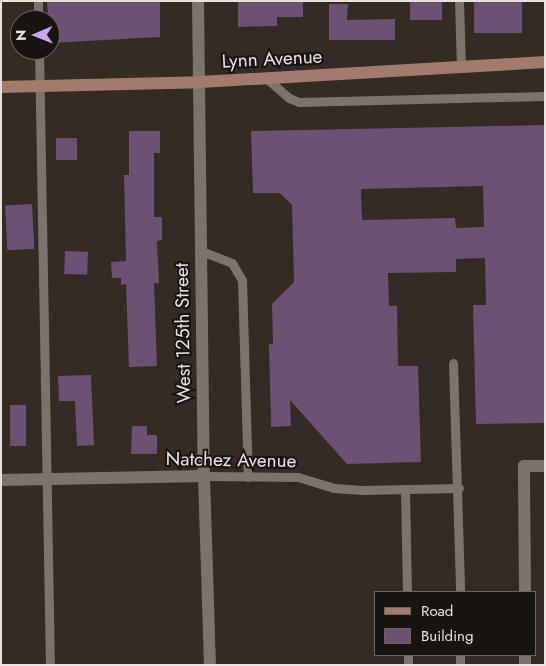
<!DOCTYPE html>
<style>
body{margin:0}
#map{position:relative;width:546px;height:666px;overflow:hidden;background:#332b24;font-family:Jost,sans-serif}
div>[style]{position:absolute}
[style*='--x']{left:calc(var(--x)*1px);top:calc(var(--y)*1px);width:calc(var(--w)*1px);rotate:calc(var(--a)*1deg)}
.building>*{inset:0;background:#6b5172;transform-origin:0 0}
.service>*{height:9px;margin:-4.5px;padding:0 4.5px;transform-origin:4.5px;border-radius:4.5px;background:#7c736b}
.minor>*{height:12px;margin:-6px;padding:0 6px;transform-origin:6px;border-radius:6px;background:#7c736b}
.secondary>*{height:12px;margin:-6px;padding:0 6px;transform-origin:6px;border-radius:6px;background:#a17b6c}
span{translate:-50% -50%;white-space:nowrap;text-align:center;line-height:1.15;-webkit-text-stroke:4px #181411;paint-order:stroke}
.street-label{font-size:19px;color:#e8e2de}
.frame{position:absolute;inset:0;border:2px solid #e8e2de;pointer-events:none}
.legend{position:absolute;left:374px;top:591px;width:162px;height:65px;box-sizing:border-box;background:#181411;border:1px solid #6b6663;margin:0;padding:6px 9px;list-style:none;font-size:15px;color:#e8e2de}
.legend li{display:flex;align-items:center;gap:10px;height:25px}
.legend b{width:25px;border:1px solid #6b6663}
.north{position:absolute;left:10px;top:10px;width:50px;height:50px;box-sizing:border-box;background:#181411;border:1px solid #6b6663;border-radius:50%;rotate:269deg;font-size:14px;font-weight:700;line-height:20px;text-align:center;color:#e8e2de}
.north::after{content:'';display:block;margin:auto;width:18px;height:22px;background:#c8a6ef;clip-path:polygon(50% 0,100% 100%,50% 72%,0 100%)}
</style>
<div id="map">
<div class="building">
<div style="clip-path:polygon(47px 1px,160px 1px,160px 37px,50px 43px)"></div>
<div style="clip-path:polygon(238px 1px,303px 1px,303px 17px,277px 17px,277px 26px,238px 27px)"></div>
<div style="left:410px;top:1px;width:32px;height:19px"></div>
<div style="left:474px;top:1px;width:48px;height:32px"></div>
<div style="clip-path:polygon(329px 4px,348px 4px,347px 20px,395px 19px,395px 40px,329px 40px)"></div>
<div style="clip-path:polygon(evenodd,545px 125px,545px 423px,476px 424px,473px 305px,486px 305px,485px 258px,456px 259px,456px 272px,388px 273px,389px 306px,397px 306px,398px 366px,418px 366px,421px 462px,347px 464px,290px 400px,291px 426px,271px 427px,269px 344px,273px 344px,272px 304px,294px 282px,292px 205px,280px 193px,253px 193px,251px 131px,545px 125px,483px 186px,484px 227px,456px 228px,455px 218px,362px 220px,361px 189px,483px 186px)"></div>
<div style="clip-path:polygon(129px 131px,160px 131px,160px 153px,154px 153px,154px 217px,162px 217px,162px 240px,157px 241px,159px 283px,154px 283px,157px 366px,129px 367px,126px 284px,121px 285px,121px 278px,112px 278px,111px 262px,126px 261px,124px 175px,129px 175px)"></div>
<div style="left:56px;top:138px;width:21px;height:22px"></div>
<div style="left:32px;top:204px;width:45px;height:27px;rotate:87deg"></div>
<div style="left:65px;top:251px;width:23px;height:23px;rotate:2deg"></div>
<div style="clip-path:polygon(91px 375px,94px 445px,77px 446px,75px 401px,59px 401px,58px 376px)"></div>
<div style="left:10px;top:405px;width:16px;height:41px"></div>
<div style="clip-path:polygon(132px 426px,147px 426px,147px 435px,157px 435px,157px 454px,131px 454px)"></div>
</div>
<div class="service">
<div style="--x:38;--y:1;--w:19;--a:90"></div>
<div style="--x:459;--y:1;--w:66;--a:88.3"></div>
<div style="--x:39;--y:50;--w:615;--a:88.98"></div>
<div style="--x:266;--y:78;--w:30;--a:41"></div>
<div style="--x:289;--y:98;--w:11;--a:22"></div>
<div style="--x:299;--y:102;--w:246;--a:-1.4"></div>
<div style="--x:201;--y:251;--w:33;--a:21"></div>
<div style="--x:232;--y:263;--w:20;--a:60"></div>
<div style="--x:242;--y:280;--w:197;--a:88.3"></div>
<div style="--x:453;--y:363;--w:229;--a:88.2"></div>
<div style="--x:204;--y:476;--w:94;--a:0.6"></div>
<div style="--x:298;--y:477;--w:38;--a:17"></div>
<div style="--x:334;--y:488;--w:28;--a:4"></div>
<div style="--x:362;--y:490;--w:97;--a:-1.2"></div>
<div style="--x:405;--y:489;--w:103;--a:88.9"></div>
<div style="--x:408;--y:655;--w:10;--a:90"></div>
<div style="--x:460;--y:655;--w:10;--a:90"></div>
</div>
<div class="minor">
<div style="--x:198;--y:1;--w:475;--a:89.3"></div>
<div style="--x:204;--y:476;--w:189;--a:88.2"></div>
<div style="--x:1;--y:480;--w:203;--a:-1.1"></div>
<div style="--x:525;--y:592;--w:126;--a:-90.5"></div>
<div style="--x:524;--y:466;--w:21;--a:0"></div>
<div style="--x:525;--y:655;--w:10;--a:90"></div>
</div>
<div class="secondary">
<div style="--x:1;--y:87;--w:199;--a:-1.4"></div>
<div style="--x:200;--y:82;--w:346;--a:-3.3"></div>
</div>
<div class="street-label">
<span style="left:272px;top:59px;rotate:-3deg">Lynn Avenue</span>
<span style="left:183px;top:333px;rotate:-91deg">West 125th Street</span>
<span style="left:231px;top:460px;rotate:1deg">Natchez Avenue</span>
</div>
<div class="frame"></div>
<ul class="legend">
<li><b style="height:6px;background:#a17b6c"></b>Road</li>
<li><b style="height:14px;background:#6b5172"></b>Building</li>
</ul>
<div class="north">N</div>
</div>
